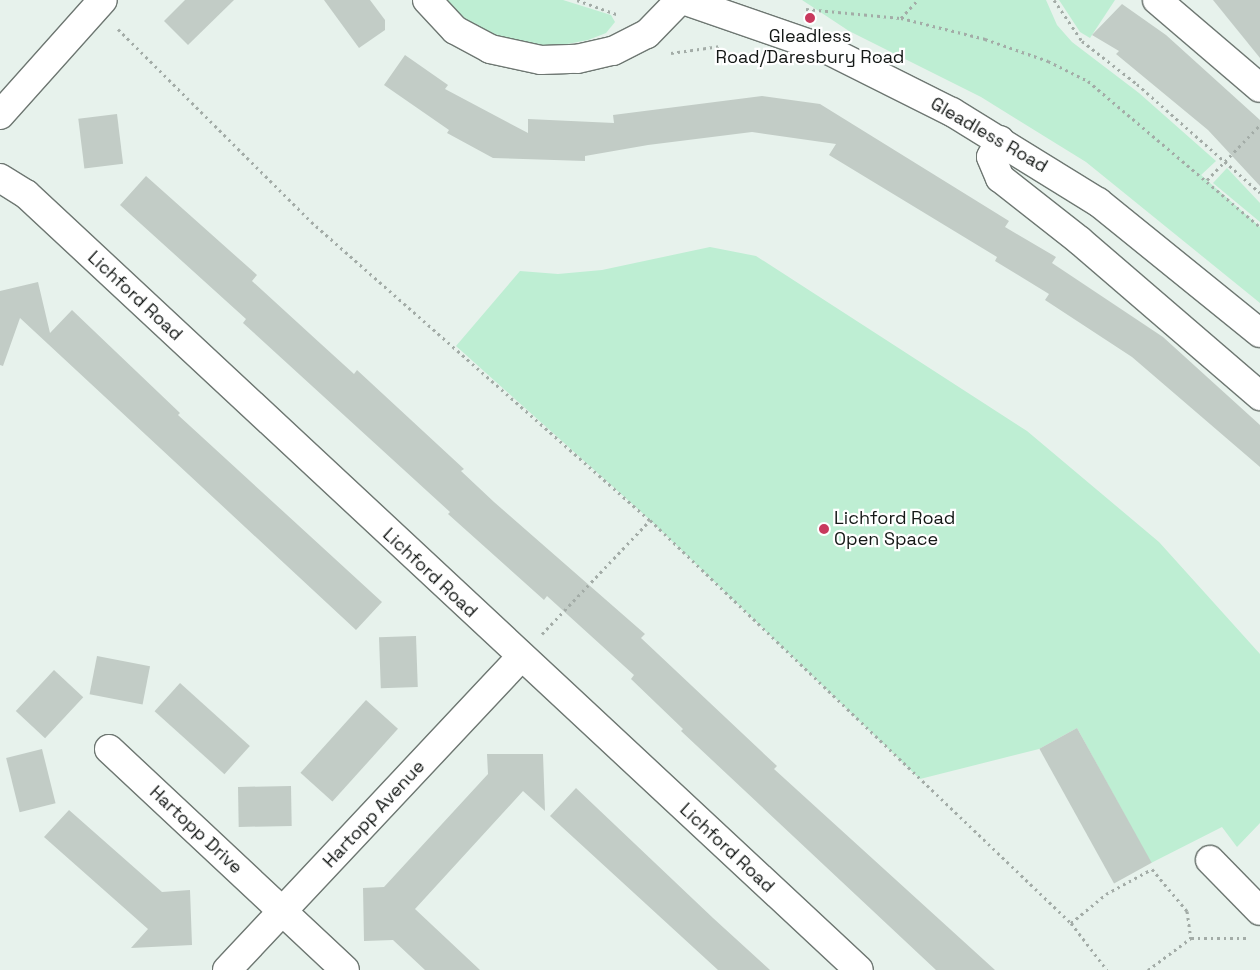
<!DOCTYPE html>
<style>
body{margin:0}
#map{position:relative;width:1260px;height:970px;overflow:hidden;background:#e7f2ec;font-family:"Space Grotesk",sans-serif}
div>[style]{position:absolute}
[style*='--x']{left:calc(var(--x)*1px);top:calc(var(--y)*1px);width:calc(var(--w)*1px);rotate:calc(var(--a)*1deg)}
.green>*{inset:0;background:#beeed3}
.building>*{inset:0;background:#c2ccc6;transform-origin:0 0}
.path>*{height:3px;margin-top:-1.5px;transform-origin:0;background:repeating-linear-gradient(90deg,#a3aca7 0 2.5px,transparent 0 6.5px)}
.roads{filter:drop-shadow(1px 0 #6e7772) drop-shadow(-1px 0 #6e7772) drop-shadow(0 1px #6e7772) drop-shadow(0 -1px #6e7772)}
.minor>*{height:28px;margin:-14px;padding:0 14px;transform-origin:14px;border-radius:14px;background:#fff}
.major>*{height:28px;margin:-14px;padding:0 14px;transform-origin:14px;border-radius:14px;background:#fff}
.dots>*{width:14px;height:14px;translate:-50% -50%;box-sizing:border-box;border:2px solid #fff;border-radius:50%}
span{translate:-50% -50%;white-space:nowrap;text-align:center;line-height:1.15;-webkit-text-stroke:4.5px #fff;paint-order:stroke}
.poi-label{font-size:18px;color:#141816}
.left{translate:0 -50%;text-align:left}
.street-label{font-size:18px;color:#141816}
</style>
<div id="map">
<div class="green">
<div style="clip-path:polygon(435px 0,563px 0,611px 15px,615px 22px,606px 33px,588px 40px,547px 48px,485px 39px)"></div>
<div style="clip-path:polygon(802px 0,1046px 0,1057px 25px,1072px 42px,1139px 93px,1216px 161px,1201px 175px,1260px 227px,1260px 303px,1086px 162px,981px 97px,849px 31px)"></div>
<div style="clip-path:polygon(1059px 0,1115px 0,1090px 38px,1080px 32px)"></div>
<div style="clip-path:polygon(1227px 168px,1260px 203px,1260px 222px,1213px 183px)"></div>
<div style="clip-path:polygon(710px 247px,756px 256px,1027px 431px,1159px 542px,1260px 654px,1260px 823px,1237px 847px,1222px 827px,1151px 863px,1077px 728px,1039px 749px,920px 779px,650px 520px,456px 346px,520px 271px,558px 274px,602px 270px)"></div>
</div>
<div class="building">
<div style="clip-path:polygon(185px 0,234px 0,188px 45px,164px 21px)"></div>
<div style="clip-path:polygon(324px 0,370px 0,385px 20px,385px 30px,359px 48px)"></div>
<div style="clip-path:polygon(1213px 0,1260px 0,1260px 58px)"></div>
<div style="clip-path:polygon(1122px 4px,1166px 35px,1260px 120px,1260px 186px,1208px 130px,1116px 54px,1119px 51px,1092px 35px)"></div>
<div style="clip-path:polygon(405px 55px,448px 85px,445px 89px,528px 133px,528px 119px,614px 123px,613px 115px,762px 96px,820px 104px,1009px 221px,1005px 227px,1056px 257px,1052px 263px,1163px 337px,1260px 425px,1260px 467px,1132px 357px,1045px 300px,1049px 294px,995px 261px,997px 257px,829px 155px,836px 144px,752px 132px,648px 145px,585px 156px,585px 161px,493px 158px,447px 133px,449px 130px,384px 85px)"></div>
<div style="left:117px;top:114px;width:50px;height:39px;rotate:83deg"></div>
<div style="clip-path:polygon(146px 176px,257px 275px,252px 281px,321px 344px,354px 374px,357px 370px,464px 469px,461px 471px,494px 502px,645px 634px,641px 638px,777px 766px,774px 769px,995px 970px,936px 970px,681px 731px,683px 729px,631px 679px,634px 675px,547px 596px,544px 600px,486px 548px,448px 514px,450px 512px,243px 323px,246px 319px,120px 205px)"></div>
<div style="clip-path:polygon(38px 282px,50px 333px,72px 310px,180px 413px,178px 415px,382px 602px,356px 630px,20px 318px,3px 366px,0 365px,0 291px)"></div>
<div style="left:416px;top:636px;width:51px;height:37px;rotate:88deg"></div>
<div style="left:97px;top:656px;width:54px;height:39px;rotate:11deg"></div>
<div style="left:54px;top:670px;width:40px;height:56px;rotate:43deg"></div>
<div style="left:180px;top:683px;width:94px;height:38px;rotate:42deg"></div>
<div style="left:366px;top:700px;width:43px;height:98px;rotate:42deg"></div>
<div style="left:1077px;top:728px;width:154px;height:43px;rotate:61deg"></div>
<div style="left:42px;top:749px;width:56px;height:37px;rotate:76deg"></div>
<div style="clip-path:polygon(487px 754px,543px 754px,545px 811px,523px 791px,415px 909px,480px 970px,425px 970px,393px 940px,364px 941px,363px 888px,384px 887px,488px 774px)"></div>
<div style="left:291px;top:786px;width:40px;height:53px;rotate:89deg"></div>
<div style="clip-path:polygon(576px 788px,713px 918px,770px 970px,718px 970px,550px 816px)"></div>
<div style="clip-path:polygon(69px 810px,162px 892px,190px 890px,192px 945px,131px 948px,148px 929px,44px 837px)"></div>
</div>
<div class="path">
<div style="--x:577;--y:0;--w:45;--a:19.7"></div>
<div style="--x:1054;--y:0;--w:50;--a:55.7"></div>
<div style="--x:1082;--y:41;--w:70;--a:38"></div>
<div style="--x:1137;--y:84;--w:164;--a:41.5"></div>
<div style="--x:806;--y:9;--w:95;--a:5.4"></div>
<div style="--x:901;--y:18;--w:87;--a:14"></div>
<div style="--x:985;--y:39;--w:67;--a:19.2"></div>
<div style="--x:1048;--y:61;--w:45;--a:26.6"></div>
<div style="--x:1088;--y:81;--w:226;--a:40.3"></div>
<div style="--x:901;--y:18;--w:25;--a:-47"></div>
<div style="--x:118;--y:29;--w:279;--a:44.9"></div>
<div style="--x:316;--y:226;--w:445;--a:41.4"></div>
<div style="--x:650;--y:520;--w:583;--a:43.75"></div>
<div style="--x:1071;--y:923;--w:59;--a:52.5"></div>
<div style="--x:671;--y:53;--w:50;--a:-8"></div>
<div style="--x:1207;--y:180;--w:76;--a:-46.1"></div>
<div style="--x:542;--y:634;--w:157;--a:-46.5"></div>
<div style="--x:1071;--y:923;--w:45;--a:-39.6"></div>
<div style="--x:1106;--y:894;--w:52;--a:-28.5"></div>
<div style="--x:1152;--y:869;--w:55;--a:50.2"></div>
<div style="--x:1187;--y:911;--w:27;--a:82"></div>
<div style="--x:1148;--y:970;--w:54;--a:-36.7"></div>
<div style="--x:1191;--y:938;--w:55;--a:0"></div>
</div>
<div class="roads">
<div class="minor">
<div style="--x:427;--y:0;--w:41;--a:47"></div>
<div style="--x:455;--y:30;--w:40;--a:28"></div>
<div style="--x:490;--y:49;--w:52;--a:12.2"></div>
<div style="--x:541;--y:60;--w:36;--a:-2"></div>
<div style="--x:577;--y:59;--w:37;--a:-13"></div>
<div style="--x:613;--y:51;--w:38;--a:-27"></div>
<div style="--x:647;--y:34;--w:47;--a:-45.9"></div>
<div style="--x:1157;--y:0;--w:135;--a:40.5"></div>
<div style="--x:0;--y:115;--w:154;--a:-48.2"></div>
<div style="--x:1000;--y:140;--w:19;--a:118"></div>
<div style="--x:991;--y:157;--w:23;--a:67"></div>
<div style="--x:1000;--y:178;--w:102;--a:38.2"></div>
<div style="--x:1080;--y:241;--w:238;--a:40.7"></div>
<div style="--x:0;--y:178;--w:31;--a:32"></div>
<div style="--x:26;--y:194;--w:1138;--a:42.97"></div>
<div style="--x:109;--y:749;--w:323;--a:43.1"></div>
<div style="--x:1210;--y:860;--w:71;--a:45.6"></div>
<div style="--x:227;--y:970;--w:428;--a:-46.8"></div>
</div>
<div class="major">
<div style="--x:683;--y:0;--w:156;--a:19.1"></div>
<div style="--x:830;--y:51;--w:136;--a:26.6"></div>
<div style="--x:952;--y:112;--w:172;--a:31.7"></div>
<div style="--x:1098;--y:202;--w:208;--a:39"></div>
</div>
</div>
<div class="dots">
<div style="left:810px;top:18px;background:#c8395d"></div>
<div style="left:824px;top:529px;background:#c8395d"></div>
</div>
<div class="poi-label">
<span style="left:810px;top:47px">Gleadless<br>Road/Daresbury Road</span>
<span class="left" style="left:834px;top:529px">Lichford Road<br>Open Space</span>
</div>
<div class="street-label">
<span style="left:989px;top:135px;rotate:30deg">Gleadless Road</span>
<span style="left:135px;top:296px;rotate:43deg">Lichford Road</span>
<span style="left:430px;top:573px;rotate:43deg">Lichford Road</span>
<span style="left:374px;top:814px;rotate:-47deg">Hartopp Avenue</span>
<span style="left:196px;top:830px;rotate:43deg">Hartopp Drive</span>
<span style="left:727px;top:848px;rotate:43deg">Lichford Road</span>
</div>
</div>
